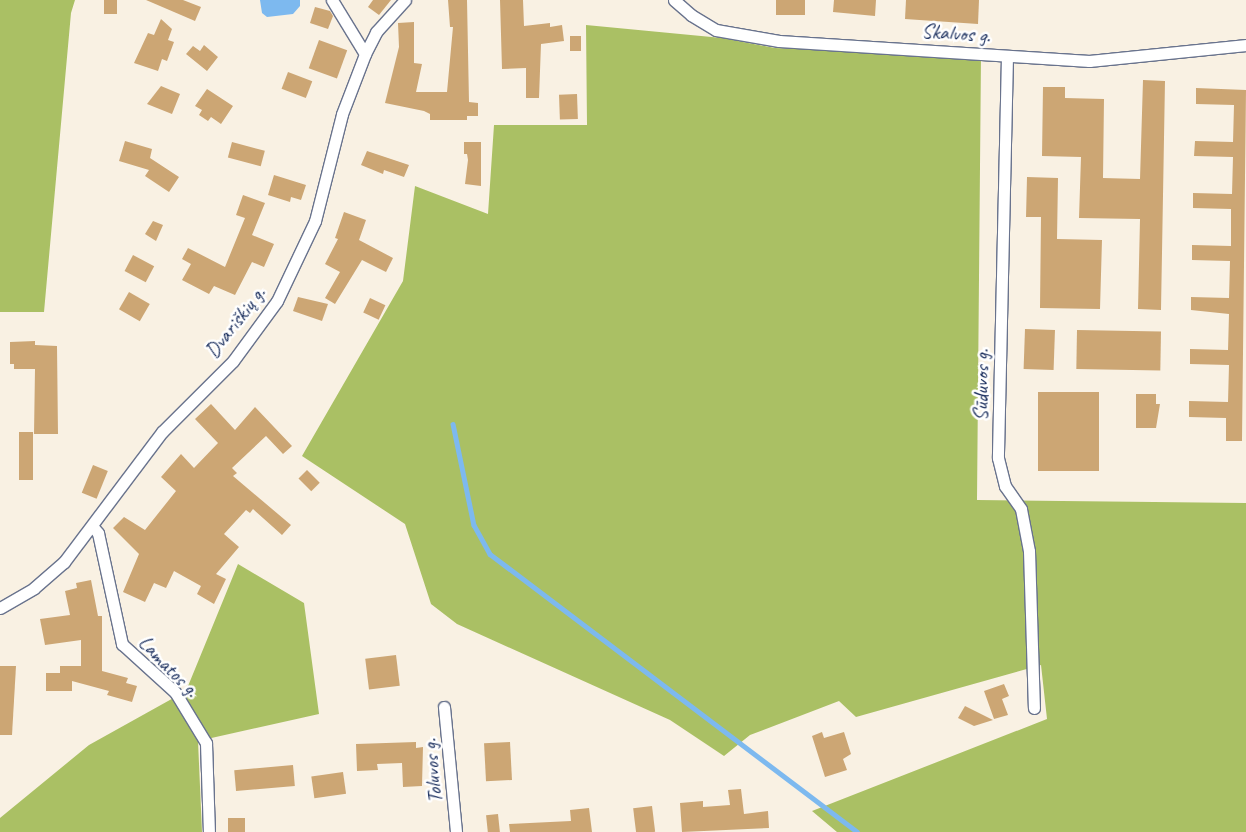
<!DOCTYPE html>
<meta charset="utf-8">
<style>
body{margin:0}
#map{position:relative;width:1246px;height:832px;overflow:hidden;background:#f9f1e3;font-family:Caveat,sans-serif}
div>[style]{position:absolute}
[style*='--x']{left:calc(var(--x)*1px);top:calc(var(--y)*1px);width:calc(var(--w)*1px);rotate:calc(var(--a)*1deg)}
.green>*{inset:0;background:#aac064}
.water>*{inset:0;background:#7db9ef}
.stream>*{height:4.5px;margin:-2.25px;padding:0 2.25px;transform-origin:2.25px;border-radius:2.25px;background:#7db9ef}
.building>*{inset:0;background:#cca674;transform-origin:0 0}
.roads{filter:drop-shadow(1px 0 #69738d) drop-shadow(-1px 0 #69738d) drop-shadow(0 1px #69738d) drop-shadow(0 -1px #69738d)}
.minor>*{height:11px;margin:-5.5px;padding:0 5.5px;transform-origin:5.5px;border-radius:5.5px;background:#fff}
span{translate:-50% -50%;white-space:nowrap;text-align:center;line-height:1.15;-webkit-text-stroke:5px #fff;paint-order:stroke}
.street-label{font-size:21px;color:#1b2f5e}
</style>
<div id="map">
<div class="green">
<div style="clip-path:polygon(0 0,75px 0,71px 13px,44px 312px,0 312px)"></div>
<div style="clip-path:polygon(586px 25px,722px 38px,775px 48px,981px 56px,977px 500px,1246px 503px,1246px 832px,837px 832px,812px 811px,1047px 719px,1041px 665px,856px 717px,839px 701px,750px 735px,724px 756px,670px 720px,457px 624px,431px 604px,405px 524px,302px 456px,403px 281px,415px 186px,488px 214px,494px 125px,587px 125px)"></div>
<div style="clip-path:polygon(238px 564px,304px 603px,319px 714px,198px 741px,202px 832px,0 832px,0 818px,89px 745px,186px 691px)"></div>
</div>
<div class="water">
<div style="clip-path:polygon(260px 0,300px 0,300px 6px,293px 14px,267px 17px,262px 13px)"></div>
</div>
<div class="stream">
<div style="--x:453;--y:424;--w:103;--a:78.3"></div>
<div style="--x:474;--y:525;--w:33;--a:61"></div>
<div style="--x:490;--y:554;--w:460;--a:37.1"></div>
</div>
<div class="building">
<div style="left:104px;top:0;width:13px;height:14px"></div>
<div style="clip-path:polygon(146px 0,183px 0,201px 7px,195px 21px)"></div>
<div style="clip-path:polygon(373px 0,391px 0,379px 15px,368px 7px)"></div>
<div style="clip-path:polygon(448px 0,467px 0,469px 102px,478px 103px,478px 116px,467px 116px,467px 120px,430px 120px,430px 114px,424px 111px,385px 103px,399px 47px,398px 23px,414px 22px,414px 63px,422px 64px,416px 92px,447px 92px,453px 27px,450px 27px)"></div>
<div style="clip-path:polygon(500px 0,523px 0,524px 26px,550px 23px,550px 27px,562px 25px,564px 41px,541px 44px,539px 98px,526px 98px,526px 68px,502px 69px)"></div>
<div style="left:776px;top:0;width:29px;height:15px"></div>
<div style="clip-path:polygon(834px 0,876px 0,875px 16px,833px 12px)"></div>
<div style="clip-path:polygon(906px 0,979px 0,978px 24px,905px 19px)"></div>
<div style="clip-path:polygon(315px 7px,330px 11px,333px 16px,328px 29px,310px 23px)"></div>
<div style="clip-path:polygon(161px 19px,172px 29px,168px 40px,174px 42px,167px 61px,162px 59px,158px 71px,134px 63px,148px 33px,154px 35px)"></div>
<div style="left:570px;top:36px;width:11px;height:15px"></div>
<div style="left:319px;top:40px;width:30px;height:30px;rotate:20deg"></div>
<div style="clip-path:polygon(204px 45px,218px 57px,207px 71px,186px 54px,193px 46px,200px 51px)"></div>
<div style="left:288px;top:72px;width:26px;height:18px;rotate:21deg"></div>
<div style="clip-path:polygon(1143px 80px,1165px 81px,1161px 310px,1138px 309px,1140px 219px,1079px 218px,1081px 157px,1042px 156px,1043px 87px,1065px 87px,1065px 98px,1104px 99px,1103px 178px,1140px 179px)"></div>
<div style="clip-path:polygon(161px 86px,180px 94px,172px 114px,147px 104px)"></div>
<div style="clip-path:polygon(1196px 88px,1246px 90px,1242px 441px,1226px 441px,1226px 418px,1189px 417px,1189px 401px,1228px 402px,1229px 365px,1190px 364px,1190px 349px,1228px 350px,1229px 314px,1191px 310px,1191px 297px,1229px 298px,1230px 261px,1192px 260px,1192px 245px,1231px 246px,1231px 209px,1193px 208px,1193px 193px,1232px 194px,1233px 157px,1194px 156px,1195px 141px,1233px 142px,1234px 105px,1196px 104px)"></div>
<div style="clip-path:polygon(207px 89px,233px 106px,221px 124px,211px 117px,208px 121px,199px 115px,202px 110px,195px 106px)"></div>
<div style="left:577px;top:94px;width:25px;height:18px;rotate:88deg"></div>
<div style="clip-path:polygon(125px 141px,152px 149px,150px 158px,179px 177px,169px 192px,145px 176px,149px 170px,119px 161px)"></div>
<div style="left:232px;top:142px;width:34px;height:16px;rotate:15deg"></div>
<div style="clip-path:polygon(464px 142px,481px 142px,481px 186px,465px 184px,468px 160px,467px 154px,464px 154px)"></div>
<div style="clip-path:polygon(367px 151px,409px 165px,404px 177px,384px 170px,383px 174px,361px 165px)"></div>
<div style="clip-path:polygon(274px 175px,306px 185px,301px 200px,291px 197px,290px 202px,268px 195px)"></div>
<div style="clip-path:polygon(1027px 177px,1058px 178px,1057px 239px,1102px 240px,1100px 309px,1040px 308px,1041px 217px,1026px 217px)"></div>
<div style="clip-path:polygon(243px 195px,265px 203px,252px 235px,274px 244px,264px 267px,252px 262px,235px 295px,214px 286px,209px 294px,182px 280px,191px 264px,182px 259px,188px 248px,225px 267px,245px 218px,236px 215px)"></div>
<div style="clip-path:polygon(344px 212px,366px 220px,359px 240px,393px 258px,386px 272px,362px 260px,335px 304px,325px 298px,340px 272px,325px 264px,338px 239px,335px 238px)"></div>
<div style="clip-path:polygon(153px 221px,163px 225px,156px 241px,145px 234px)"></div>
<div style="left:133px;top:255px;width:24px;height:18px;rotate:28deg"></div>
<div style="left:129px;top:292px;width:24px;height:20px;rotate:30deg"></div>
<div style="clip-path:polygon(298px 297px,328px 304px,322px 321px,293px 311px)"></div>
<div style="left:370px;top:298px;width:17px;height:16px;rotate:25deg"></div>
<div style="left:1025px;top:329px;width:30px;height:40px;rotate:2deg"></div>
<div style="left:1077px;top:330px;width:84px;height:39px;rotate:1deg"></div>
<div style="clip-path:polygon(35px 341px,35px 345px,57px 346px,58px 434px,34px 434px,35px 369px,14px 369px,14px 364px,10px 364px,10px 342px)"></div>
<div style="left:1038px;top:392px;width:61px;height:79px"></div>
<div style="clip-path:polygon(1136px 394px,1156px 394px,1156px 404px,1160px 404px,1156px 428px,1136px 428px)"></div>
<div style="clip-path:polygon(211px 404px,235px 430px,255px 407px,292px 446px,283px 454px,266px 436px,232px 468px,237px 473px,233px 476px,291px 525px,282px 535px,253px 509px,250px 513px,246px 510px,224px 534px,239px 547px,216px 574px,226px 579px,214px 604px,197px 594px,201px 586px,174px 571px,166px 588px,154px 583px,145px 602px,123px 592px,139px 554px,113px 528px,124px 517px,145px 530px,176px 491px,161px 477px,181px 454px,194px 468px,218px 443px,195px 419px)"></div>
<div style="left:19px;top:432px;width:14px;height:48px"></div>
<div style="left:93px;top:465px;width:16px;height:30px;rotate:22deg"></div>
<div style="left:307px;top:470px;width:18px;height:12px;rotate:45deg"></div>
<div style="clip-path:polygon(91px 580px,98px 616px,102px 616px,102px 671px,128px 678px,126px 683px,137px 686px,132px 702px,107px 695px,109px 691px,72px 681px,72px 691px,46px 691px,46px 673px,60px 673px,60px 666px,81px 666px,81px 640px,45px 645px,40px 619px,70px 615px,65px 591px,77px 588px,76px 583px)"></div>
<div style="left:396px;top:655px;width:31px;height:31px;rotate:83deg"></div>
<div style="clip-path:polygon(0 666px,16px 666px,12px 735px,0 735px)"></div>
<div style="clip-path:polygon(1004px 684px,1009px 696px,1002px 699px,1008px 715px,994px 719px,984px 691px)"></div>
<div style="clip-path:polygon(965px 706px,993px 720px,974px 726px,958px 718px)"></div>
<div style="clip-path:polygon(822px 732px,824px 738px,844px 732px,851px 754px,843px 759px,847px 770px,825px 777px,812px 736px)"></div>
<div style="clip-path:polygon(416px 742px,416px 748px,423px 747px,422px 786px,403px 787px,402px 763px,377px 764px,378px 770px,357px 771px,356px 744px)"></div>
<div style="left:510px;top:742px;width:38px;height:26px;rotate:87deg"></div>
<div style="left:293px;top:765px;width:21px;height:59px;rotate:85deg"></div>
<div style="left:343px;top:772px;width:22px;height:32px;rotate:82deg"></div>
<div style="clip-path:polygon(741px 789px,744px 814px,768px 811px,769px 828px,682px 832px,680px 803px,703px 801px,703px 807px,730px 805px,728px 790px)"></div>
<div style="left:652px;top:806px;width:26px;height:19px;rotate:83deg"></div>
<div style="clip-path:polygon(589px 808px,592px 832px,510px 832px,509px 824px,571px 821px,570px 810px)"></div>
<div style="left:498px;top:814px;width:18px;height:12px;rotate:84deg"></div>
<div style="left:228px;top:818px;width:17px;height:14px"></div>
</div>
<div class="roads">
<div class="minor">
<div style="--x:332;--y:0;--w:63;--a:58.6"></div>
<div style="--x:674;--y:0;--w:23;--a:41"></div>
<div style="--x:691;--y:15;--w:29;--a:31"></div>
<div style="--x:716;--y:30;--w:64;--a:9.9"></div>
<div style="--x:779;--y:41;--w:311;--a:3.7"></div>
<div style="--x:1089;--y:61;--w:158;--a:-5.8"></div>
<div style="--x:1007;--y:56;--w:402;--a:91.3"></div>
<div style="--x:998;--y:458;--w:29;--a:76"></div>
<div style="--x:1005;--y:486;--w:28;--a:55"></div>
<div style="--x:1021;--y:509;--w:43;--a:79.2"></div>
<div style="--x:1029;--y:551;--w:157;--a:88.2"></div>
<div style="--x:93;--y:527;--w:8;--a:50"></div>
<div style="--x:98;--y:533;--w:114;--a:77.8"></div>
<div style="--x:122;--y:644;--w:72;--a:42.2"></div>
<div style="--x:175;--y:692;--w:60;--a:58.7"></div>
<div style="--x:206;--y:743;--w:89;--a:88.1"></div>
<div style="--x:0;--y:608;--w:39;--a:-30"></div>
<div style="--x:34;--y:588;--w:40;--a:-41"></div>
<div style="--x:64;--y:562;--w:163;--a:-53"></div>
<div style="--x:162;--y:432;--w:100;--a:-45"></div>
<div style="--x:233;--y:361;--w:74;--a:-53.7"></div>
<div style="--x:277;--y:301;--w:89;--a:-64.6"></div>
<div style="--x:315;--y:221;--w:110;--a:-75.8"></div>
<div style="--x:342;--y:114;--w:64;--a:-69"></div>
<div style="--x:365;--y:54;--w:25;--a:-63"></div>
<div style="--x:376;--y:32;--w:43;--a:-47.8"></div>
<div style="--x:444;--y:707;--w:126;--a:84.5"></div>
</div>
</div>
<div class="street-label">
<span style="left:956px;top:33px;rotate:4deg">Skalvos g.</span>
<span style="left:235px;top:322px;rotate:-52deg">Dvariškių g.</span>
<span style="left:981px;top:385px;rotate:-89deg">Sūduvos g.</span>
<span style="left:169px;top:666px;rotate:46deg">Lamatos g.</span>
<span style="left:432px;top:771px;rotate:-95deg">Toluvos g.</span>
</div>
</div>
